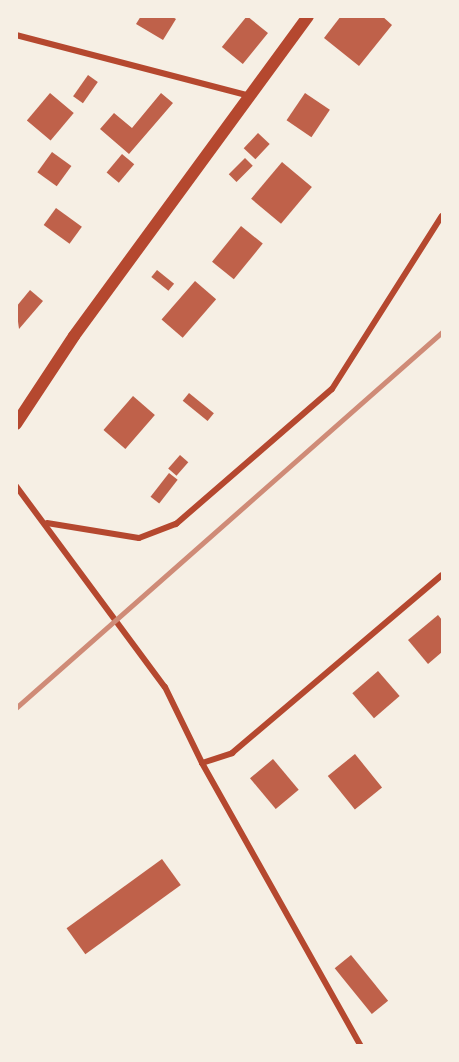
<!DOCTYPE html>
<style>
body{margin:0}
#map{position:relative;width:459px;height:1062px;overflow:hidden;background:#f6efe4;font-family:Ubuntu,sans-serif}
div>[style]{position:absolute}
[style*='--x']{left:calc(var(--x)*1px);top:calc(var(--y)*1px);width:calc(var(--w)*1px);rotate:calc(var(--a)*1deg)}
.building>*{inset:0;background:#bf614a;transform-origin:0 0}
.minor>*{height:6px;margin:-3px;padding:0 3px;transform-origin:3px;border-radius:3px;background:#b5482f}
.secondary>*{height:12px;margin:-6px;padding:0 6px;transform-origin:6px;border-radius:6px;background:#b5482f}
.rail>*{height:4.5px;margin:-2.25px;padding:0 2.25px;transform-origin:2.25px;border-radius:2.25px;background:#cf8b77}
span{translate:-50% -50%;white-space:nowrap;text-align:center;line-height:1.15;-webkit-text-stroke:6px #f6efe4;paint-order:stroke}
.frame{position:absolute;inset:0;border:18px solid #f6efe4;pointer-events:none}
</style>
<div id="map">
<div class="building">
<div style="clip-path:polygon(141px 16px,171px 16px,176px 19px,163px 40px,136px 24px)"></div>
<div style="left:247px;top:16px;width:27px;height:40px;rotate:39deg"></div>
<div style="clip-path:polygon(341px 16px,382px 16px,392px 25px,359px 66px,324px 38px)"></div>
<div style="left:88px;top:75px;width:12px;height:26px;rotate:35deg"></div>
<div style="left:50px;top:93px;width:31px;height:36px;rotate:40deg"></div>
<div style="clip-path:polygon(161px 93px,173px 103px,129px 154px,100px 129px,114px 113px,132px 128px)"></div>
<div style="left:305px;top:93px;width:30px;height:33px;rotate:34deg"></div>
<div style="left:258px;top:133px;width:16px;height:21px;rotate:43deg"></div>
<div style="left:52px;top:152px;width:24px;height:25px;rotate:36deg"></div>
<div style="left:122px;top:154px;width:16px;height:24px;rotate:40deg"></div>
<div style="left:245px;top:158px;width:11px;height:23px;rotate:45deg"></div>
<div style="left:282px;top:162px;width:39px;height:48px;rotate:40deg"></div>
<div style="left:56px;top:208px;width:32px;height:21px;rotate:36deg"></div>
<div style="left:241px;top:226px;width:28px;height:46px;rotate:39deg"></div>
<div style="left:157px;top:270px;width:22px;height:9px;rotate:39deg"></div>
<div style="left:195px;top:281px;width:28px;height:51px;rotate:41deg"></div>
<div style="clip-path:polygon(30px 290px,43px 301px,19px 329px,16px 307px)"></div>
<div style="left:189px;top:393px;width:32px;height:10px;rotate:39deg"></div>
<div style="left:133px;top:396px;width:29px;height:45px;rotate:41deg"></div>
<div style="left:180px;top:455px;width:11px;height:18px;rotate:41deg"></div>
<div style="left:169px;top:473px;width:11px;height:30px;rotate:38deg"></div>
<div style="clip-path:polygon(438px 615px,442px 620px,442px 652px,428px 664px,408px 640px)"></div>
<div style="left:378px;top:671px;width:33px;height:34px;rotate:49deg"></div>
<div style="left:355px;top:754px;width:43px;height:35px;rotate:51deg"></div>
<div style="left:273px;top:759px;width:40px;height:30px;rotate:50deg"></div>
<div style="left:162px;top:859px;width:32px;height:118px;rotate:54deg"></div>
<div style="left:351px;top:955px;width:59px;height:21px;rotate:51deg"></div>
</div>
<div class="minor">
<div style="--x:16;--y:35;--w:239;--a:14.6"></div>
<div style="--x:16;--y:486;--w:250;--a:53.5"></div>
<div style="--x:165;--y:687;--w:85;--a:64"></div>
<div style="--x:202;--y:763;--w:325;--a:60.7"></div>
<div style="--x:47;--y:523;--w:93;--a:9.3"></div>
<div style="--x:139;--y:538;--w:40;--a:-21"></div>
<div style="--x:176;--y:524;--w:206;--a:-40.9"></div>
<div style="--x:332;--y:389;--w:205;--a:-57.6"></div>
<div style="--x:202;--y:763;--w:32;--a:-18"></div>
<div style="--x:232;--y:753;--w:275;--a:-40.3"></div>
</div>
<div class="secondary">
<div style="--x:16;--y:424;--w:105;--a:-56.6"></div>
<div style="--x:74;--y:336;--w:396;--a:-53.8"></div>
</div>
<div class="rail">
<div style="--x:16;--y:708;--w:568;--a:-41.43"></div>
</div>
<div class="frame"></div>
</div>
